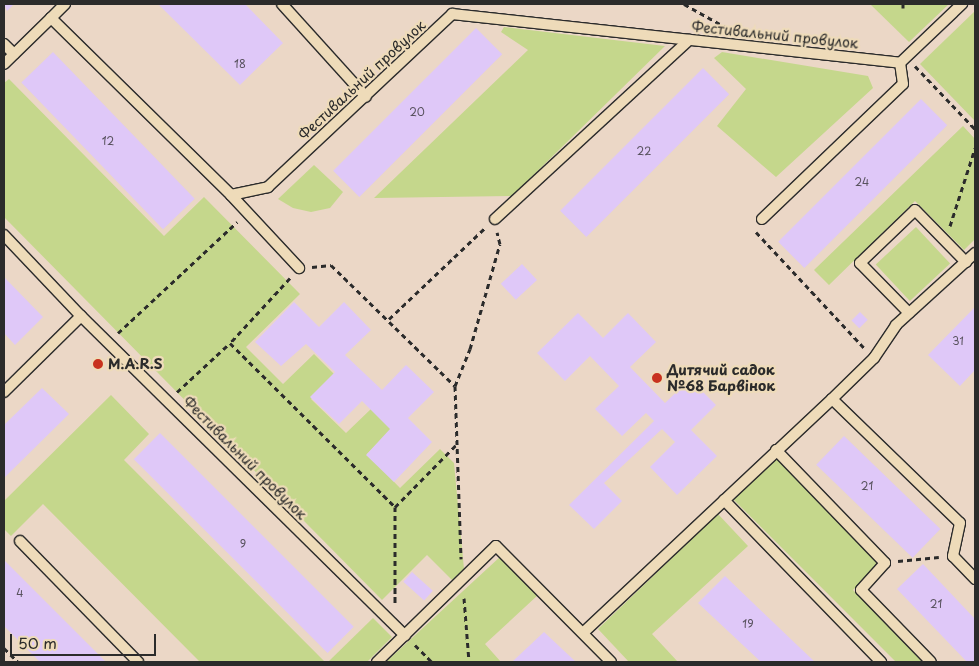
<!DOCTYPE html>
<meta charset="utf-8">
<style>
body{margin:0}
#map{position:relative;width:979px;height:666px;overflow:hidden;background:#ebd7c6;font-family:"Playpen Sans",sans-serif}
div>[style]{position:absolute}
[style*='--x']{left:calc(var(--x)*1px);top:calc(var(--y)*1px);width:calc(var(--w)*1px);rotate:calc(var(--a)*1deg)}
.green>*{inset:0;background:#c5d78c;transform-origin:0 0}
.building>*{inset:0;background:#dfc8f8;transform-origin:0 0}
.path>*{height:3px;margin-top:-1.5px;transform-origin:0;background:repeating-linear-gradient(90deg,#2b2b2b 0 5px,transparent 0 9px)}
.roads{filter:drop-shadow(1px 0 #2b2b2b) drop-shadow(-1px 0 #2b2b2b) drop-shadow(0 1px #2b2b2b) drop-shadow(0 -1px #2b2b2b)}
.lane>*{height:10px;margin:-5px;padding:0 5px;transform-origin:5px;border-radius:5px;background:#eedbb9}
.dots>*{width:14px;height:14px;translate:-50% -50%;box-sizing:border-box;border:2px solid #eedbb9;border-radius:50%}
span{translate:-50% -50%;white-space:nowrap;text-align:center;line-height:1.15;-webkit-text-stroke:4.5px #eedbb9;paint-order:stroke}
.number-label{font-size:11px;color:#58525e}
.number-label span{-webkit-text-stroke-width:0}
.street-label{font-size:14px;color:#2b2b2b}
.poi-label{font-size:14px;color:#2b2b2b;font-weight:700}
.left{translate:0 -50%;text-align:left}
.frame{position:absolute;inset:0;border:5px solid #2b2b2b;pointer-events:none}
.scale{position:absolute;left:10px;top:634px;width:146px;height:22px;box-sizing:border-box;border:2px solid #2b2b2b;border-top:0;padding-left:6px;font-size:15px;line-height:18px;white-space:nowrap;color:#2b2b2b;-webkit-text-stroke:4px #eedbb9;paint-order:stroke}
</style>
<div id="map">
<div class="green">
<div style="clip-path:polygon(870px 4px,949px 4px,909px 42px)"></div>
<div style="clip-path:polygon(975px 11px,975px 121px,920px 64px)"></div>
<div style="clip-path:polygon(504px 27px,665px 46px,512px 196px,374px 198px,528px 50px,501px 32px)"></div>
<div style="clip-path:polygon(722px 52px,868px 76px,873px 88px,776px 177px,717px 126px,746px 89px,714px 58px)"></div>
<div style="clip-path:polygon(9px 79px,164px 236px,204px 197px,300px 294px,246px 347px,283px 384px,314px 354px,335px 375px,311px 399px,346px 433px,372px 408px,392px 429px,367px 454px,400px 488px,440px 449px,454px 463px,464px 569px,452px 580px,427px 555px,382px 600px,4px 217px,4px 83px)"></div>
<div style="clip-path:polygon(963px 126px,975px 139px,975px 239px,964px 250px,915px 201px,829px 285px,814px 270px)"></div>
<div style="clip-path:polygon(314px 165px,343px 192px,330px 208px,311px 212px,293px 208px,278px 199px)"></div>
<div style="left:916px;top:227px;width:50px;height:55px;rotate:47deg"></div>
<div style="clip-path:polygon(111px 395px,149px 434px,124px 460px,325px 662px,200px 662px,43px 504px,11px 536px,4px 529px,4px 501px)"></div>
<div style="clip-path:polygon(776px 458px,880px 563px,853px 590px,924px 662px,896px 662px,733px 499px)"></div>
<div style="clip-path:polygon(718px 514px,748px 546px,652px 634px,678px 662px,629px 662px,598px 629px)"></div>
<div style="clip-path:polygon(501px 556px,538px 595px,485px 644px,501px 662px,386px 662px)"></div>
<div style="clip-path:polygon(373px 618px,392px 637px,367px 662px,328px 662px)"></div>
</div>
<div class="building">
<div style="clip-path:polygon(4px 4px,14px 4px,7px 11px)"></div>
<div style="clip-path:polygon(158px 4px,245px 4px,283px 43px,240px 85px)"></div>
<div style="left:476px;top:28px;width:37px;height:202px;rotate:45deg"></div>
<div style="left:53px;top:52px;width:204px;height:44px;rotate:46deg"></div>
<div style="left:703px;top:68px;width:37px;height:202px;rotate:45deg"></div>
<div style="left:921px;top:99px;width:37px;height:202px;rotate:45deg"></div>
<div style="left:522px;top:264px;width:22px;height:29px;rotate:47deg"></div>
<div style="clip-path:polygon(4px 277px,43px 317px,15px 345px,4px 333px)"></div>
<div style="clip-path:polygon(294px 302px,319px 327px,344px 302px,371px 330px,345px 355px,382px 390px,406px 365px,434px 392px,408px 418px,432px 442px,394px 482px,366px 455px,390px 429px,362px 401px,339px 424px,310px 397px,335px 372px,306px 344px,281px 366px,255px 342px)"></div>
<div style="clip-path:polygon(975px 307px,975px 370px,960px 386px,928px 355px)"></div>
<div style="left:860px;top:312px;width:11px;height:12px;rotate:45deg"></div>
<div style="clip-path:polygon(578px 313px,603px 338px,628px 313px,656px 342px,630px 367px,665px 403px,690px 379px,716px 405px,691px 430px,717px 456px,677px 495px,650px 467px,675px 442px,662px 429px,604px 483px,622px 501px,594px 529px,569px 505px,654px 421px,646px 413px,622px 436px,595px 409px,619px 386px,590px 356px,565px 381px,537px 353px)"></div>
<div style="clip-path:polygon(42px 388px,69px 414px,4px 478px,4px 425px)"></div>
<div style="left:160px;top:433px;width:274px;height:37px;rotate:45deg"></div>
<div style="left:844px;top:436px;width:134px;height:40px;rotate:44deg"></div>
<div style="clip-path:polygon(4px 560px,106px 662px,40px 662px,4px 626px)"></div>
<div style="clip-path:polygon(923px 564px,975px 619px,975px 662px,967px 662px,897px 589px)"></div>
<div style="left:412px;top:572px;width:28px;height:13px;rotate:42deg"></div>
<div style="clip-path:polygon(725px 576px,797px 645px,815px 662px,761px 662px,698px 603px)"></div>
<div style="clip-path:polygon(544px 632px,576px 662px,513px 661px)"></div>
</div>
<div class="path">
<div style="--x:684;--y:4;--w:49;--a:29.2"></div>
<div style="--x:903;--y:8;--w:4;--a:-90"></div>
<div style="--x:915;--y:66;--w:87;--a:46.4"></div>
<div style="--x:950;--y:226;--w:82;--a:-72.2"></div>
<div style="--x:756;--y:232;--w:158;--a:47"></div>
<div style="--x:312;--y:267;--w:19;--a:-6"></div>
<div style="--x:331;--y:265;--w:173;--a:44.3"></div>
<div style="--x:455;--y:386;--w:173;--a:88"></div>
<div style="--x:290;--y:278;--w:88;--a:132.7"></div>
<div style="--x:230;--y:343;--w:233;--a:44.8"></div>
<div style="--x:395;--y:507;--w:88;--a:-45.5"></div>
<div style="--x:389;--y:319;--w:132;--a:-43.5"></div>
<div style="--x:118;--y:333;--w:163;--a:-43"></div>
<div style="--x:455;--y:386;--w:40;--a:-68"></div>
<div style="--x:470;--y:349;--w:109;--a:-74.1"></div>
<div style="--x:500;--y:244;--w:12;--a:-104"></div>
<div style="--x:177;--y:392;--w:72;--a:-42.8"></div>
<div style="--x:395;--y:507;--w:97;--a:90"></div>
<div style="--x:898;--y:561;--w:41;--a:-5.6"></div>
<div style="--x:464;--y:598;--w:64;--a:85.5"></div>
<div style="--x:415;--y:645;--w:24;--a:45"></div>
<div style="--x:4;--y:648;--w:20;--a:45"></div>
</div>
<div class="roads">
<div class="lane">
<div style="--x:282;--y:4;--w:125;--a:47.9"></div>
<div style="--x:51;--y:18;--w:20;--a:-45"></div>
<div style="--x:4;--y:44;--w:14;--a:45"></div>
<div style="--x:4;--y:64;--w:66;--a:-44.4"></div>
<div style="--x:51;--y:18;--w:252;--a:44.5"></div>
<div style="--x:231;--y:195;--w:100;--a:47"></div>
<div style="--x:231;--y:195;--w:38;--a:-12"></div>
<div style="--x:268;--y:187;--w:253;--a:-43.2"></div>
<div style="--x:452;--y:14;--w:451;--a:6.2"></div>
<div style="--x:900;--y:63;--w:86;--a:-43.6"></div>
<div style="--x:495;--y:219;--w:264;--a:-42.7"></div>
<div style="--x:762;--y:219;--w:195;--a:-43.8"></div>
<div style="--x:903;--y:84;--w:21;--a:-98"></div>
<div style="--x:4;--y:235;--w:112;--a:46.5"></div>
<div style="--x:81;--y:316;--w:455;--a:44.6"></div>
<div style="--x:909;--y:313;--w:70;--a:-134.4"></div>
<div style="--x:860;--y:263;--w:76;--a:-43.9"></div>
<div style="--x:915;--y:210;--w:73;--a:45.6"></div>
<div style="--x:4;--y:392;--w:108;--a:-44.6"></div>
<div style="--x:832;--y:399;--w:178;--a:44.1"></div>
<div style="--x:960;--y:523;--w:34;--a:102"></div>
<div style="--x:953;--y:556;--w:32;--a:46"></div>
<div style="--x:776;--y:450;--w:157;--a:46"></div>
<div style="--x:885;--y:563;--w:36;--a:132"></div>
<div style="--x:861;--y:590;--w:100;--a:45.8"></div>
<div style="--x:724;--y:500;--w:226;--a:45.9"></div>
<div style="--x:20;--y:541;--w:169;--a:45.7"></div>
<div style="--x:584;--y:632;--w:340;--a:-43.2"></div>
<div style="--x:832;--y:399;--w:59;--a:-44.3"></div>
<div style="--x:874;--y:358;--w:40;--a:-56"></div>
<div style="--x:896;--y:325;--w:107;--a:-42.3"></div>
<div style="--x:377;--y:662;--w:166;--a:-44.3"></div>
<div style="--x:496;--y:546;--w:163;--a:45.2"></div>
</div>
</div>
<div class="dots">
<div style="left:98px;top:364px;background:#c8321e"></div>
<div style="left:657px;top:378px;background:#c8321e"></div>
</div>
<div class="number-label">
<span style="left:240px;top:64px">18</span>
<span style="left:417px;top:112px">20</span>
<span style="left:108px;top:141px">12</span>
<span style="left:644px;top:151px">22</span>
<span style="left:862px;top:182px">24</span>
<span style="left:958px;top:341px">31</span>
<span style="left:867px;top:486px">21</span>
<span style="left:243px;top:544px">9</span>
<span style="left:20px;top:593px">4</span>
<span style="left:936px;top:604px">21</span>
<span style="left:748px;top:624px">19</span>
</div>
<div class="street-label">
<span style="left:775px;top:35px;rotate:6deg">Фестивальний провулок</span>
<span style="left:362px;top:80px;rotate:-43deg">Фестивальний провулок</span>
<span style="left:245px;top:458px;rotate:45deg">Фестивальний провулок</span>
</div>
<div class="poi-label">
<span class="left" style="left:108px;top:364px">M.A.R.S</span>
<span class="left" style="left:667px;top:378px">Дитячий садок<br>№68 Барвінок</span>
</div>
<div class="frame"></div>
<div class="scale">50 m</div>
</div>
